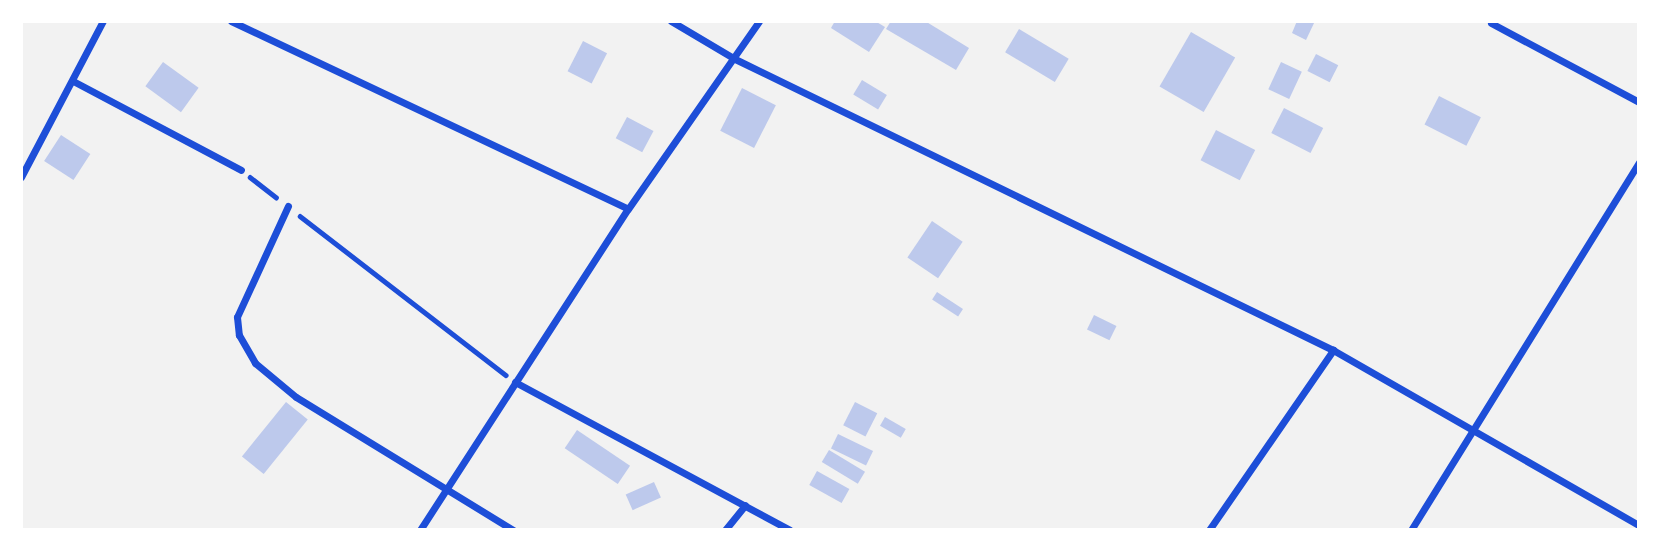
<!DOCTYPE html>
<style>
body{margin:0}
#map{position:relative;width:1660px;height:551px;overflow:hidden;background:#f2f2f2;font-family:Rubik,sans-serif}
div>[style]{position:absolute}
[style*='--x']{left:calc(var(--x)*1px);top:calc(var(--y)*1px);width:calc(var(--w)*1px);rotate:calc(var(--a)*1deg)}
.building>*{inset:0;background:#bdc9ec;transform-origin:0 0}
.path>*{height:4.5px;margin:-2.25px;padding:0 2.25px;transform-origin:2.25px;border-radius:2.25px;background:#1d4ed8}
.minor>*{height:7px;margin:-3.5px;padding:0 3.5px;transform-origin:3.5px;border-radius:3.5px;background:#1d4ed8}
span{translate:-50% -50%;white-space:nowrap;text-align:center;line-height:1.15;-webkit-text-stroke:7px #fff;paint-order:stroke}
.frame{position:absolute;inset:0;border:23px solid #fff;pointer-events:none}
</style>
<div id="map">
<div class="building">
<div style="clip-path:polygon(835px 21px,875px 21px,885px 27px,869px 52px,831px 28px)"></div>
<div style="clip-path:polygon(891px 21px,925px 21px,969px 48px,956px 70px,886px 29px)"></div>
<div style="clip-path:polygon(1297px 21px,1315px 21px,1306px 40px,1292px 33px)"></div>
<div style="left:1019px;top:29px;width:58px;height:27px;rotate:31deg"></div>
<div style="left:1191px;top:32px;width:51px;height:63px;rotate:30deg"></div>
<div style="left:583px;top:41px;width:27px;height:34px;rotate:27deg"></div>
<div style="left:1316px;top:54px;width:25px;height:19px;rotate:27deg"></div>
<div style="left:163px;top:62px;width:44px;height:30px;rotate:36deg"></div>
<div style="left:1281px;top:62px;width:23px;height:30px;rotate:25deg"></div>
<div style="left:862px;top:80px;width:29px;height:17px;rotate:31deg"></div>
<div style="left:742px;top:88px;width:38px;height:48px;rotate:27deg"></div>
<div style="left:1439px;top:96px;width:47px;height:32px;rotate:27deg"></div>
<div style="left:1284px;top:108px;width:44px;height:28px;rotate:27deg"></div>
<div style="left:627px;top:117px;width:30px;height:24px;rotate:28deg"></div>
<div style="left:1216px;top:130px;width:44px;height:34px;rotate:27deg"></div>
<div style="left:61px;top:135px;width:35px;height:31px;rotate:33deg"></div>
<div style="left:932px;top:221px;width:37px;height:44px;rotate:34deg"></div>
<div style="left:937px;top:292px;width:31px;height:9px;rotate:33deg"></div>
<div style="left:1094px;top:315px;width:25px;height:16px;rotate:26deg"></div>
<div style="left:286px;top:402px;width:28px;height:70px;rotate:39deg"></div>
<div style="left:855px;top:402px;width:25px;height:26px;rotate:27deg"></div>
<div style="left:885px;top:417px;width:24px;height:10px;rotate:30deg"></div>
<div style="left:577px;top:430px;width:64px;height:22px;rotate:34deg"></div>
<div style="left:838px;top:434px;width:39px;height:16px;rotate:26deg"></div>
<div style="left:829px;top:450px;width:42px;height:14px;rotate:31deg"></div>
<div style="left:817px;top:471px;width:37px;height:16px;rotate:29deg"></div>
<div style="left:654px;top:482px;width:17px;height:31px;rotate:66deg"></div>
</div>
<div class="path">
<div style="--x:250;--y:177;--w:33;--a:38"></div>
<div style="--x:300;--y:216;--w:260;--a:37.7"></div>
</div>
<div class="minor">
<div style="--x:231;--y:21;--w:439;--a:25.3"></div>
<div style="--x:671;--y:21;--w:74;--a:30.7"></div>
<div style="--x:735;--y:59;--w:665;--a:25.95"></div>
<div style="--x:1333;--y:350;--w:353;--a:29.8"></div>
<div style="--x:1491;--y:23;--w:168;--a:28.1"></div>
<div style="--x:73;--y:81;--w:190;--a:27.9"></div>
<div style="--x:21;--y:177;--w:176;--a:-62.3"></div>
<div style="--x:288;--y:206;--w:122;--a:114.7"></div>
<div style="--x:237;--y:317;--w:18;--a:84"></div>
<div style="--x:239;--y:335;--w:32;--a:60"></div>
<div style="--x:255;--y:363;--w:53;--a:39.7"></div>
<div style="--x:296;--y:397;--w:255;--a:31.5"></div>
<div style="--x:515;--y:382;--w:312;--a:28.3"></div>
<div style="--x:420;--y:530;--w:382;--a:-57.1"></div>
<div style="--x:628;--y:209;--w:229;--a:-55.1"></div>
<div style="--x:725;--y:530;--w:32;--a:-51"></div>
<div style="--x:1209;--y:530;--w:219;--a:-55.4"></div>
<div style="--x:1411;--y:530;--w:433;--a:-58.2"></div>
</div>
<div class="frame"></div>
</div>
